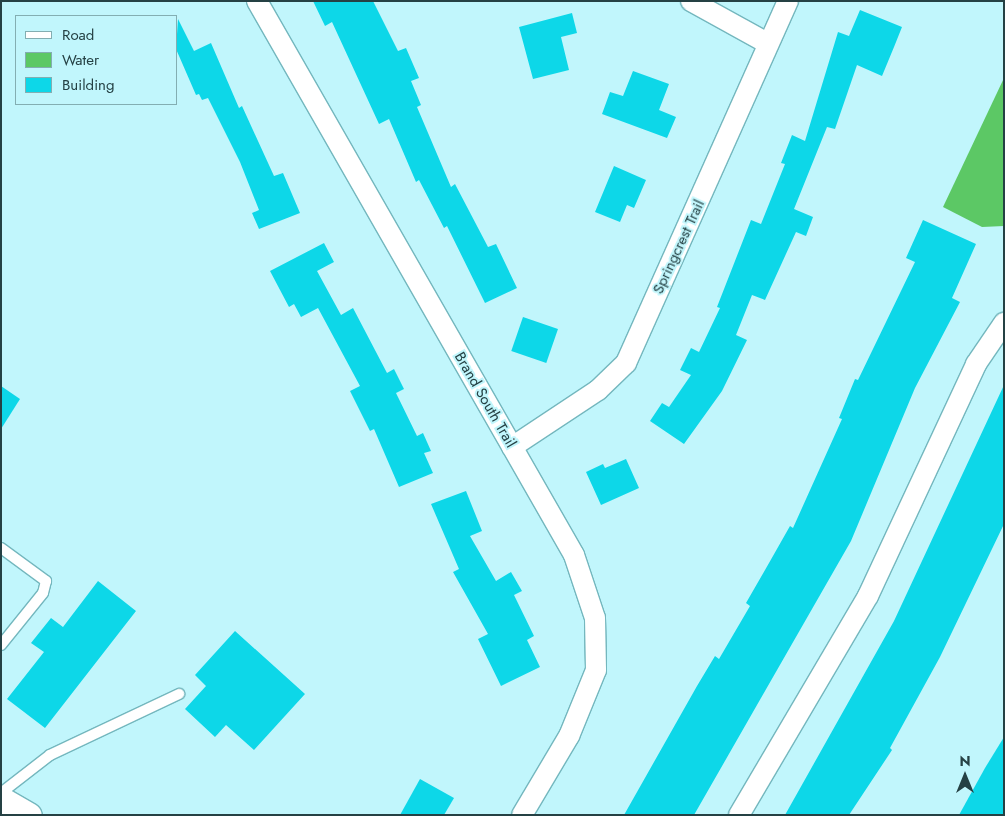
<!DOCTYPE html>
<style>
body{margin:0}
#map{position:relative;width:1005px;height:816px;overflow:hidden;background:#c1f6fc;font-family:Jost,sans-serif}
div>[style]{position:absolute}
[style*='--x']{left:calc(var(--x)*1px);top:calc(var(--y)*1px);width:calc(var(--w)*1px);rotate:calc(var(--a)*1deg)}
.water>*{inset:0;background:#5cc865}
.building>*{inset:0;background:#0dd7e8;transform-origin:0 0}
.roads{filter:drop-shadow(1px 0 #74b7be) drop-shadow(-1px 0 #74b7be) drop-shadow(0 1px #74b7be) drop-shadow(0 -1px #74b7be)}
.service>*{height:10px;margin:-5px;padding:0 5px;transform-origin:5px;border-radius:5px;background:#fff}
.minor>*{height:20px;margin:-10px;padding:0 10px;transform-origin:10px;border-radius:10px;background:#fff}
.tertiary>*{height:25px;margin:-12.5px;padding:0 12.5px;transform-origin:12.5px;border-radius:12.5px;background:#fff}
span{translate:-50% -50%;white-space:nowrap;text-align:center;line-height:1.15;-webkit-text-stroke:4px #c1f6fc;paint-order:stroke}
.street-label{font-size:15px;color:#254144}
.frame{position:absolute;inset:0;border:2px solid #254144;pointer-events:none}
.legend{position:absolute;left:15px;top:15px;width:162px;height:90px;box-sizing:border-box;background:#c1f6fc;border:1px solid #83aeb2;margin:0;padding:6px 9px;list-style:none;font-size:15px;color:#254144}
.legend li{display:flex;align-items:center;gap:10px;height:25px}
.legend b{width:25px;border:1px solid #83aeb2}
.north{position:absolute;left:940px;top:751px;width:50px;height:50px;-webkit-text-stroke:4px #c1f6fc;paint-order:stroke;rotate:0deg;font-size:14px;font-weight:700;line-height:20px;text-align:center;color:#254144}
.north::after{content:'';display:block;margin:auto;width:18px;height:22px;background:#254144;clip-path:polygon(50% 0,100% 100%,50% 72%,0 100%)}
</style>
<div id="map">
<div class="water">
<div style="clip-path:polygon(1004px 78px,1004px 226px,982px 227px,943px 207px)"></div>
</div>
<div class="building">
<div style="clip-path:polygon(313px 1px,373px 1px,398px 51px,406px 48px,419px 78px,411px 81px,421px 105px,417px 107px,451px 187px,455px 184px,488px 247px,496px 244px,517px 288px,485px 303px,447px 226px,444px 228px,419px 180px,416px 182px,389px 119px,379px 124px,332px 22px,325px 26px)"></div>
<div style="clip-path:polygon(860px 10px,902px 27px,894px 47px,882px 76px,857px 65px,835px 129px,827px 127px,794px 209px,813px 217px,806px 236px,796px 232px,765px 300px,752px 295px,736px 335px,747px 340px,722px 391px,684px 444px,650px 421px,662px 403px,669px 407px,691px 375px,680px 370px,691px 348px,699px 352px,720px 308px,717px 307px,751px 220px,761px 224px,785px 164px,781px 163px,792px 135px,805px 141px,838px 32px,849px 36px)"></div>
<div style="clip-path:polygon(572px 13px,577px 33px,561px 37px,569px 70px,533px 79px,519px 27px)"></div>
<div style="clip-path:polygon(178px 19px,194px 51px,211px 43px,239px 108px,242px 106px,274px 176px,283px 173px,300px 213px,259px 229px,252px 213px,259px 210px,240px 162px,208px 98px,202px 100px,199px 94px,196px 95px,176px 49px)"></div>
<div style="clip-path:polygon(633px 71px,669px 84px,659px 110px,676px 117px,667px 138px,602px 114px,610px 92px,623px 96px)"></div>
<div style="clip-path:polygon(614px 166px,646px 180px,634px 208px,627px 205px,620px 222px,595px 212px)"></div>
<div style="clip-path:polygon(923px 220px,976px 244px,952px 298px,960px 302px,915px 388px,851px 541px,694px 815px,624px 815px,697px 686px,715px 656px,719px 659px,750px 606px,746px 603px,769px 563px,790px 526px,793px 528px,842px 419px,839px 418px,855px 379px,858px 380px,915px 262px,906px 258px)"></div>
<div style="clip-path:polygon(324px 243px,334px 262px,317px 271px,341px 315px,353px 308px,387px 373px,394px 369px,404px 389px,396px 393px,417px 436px,423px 433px,431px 451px,424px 453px,433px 473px,399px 487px,374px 429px,370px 431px,350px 391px,360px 386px,318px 308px,301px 317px,294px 304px,289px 307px,270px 271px)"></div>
<div style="left:523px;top:317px;width:37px;height:36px;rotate:19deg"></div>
<div style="clip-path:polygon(1004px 385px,1004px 524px,940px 657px,890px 748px,892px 750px,849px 815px,785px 815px,894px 621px)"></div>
<div style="clip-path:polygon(1px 386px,20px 399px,1px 429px)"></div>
<div style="clip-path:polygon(626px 459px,639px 488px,601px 505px,586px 472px,603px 464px,605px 468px)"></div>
<div style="clip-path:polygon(466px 491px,482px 531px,470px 536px,496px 581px,511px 572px,522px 591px,514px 595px,534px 636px,527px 640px,540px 667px,501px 686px,478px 639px,488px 634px,453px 572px,459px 569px,431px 504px)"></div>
<div style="clip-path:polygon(98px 581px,136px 611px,45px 728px,7px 699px,44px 652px,31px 643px,51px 618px,63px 627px)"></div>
<div style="clip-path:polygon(235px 631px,305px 694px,254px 750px,226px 725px,215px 737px,185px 709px,206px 686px,195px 675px)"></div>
<div style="clip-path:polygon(1004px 737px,1004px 815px,959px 815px,985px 768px)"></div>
<div style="clip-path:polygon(420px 779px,454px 798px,444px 815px,400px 815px)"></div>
</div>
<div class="roads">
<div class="service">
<div style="--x:1;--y:548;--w:56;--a:36.3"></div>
<div style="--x:46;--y:581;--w:12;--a:104"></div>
<div style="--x:43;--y:593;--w:67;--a:128.9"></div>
<div style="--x:1;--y:793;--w:62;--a:-37.8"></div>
<div style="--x:50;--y:755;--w:143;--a:-25.3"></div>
</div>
<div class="minor">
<div style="--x:257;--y:1;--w:638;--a:60.22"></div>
<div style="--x:574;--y:555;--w:66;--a:71.6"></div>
<div style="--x:595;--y:618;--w:52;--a:88.9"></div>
<div style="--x:596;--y:670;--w:71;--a:112.2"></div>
<div style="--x:569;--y:736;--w:92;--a:120.7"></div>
<div style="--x:691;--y:1;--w:87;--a:28.9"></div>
<div style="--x:512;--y:447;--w:103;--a:-33.5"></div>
<div style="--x:598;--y:390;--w:39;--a:-44"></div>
<div style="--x:626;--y:363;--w:397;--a:-65.9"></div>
<div style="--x:739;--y:815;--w:254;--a:-59.5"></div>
<div style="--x:868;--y:596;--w:256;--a:-65"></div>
<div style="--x:976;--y:364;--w:50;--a:-55.7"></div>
</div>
<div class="tertiary">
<div style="--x:1;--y:799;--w:32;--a:30"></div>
</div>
</div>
<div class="street-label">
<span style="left:679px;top:247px;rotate:-65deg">Springcrest Trail</span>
<span style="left:485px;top:400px;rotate:60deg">Brand South Trail</span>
</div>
<div class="frame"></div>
<ul class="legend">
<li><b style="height:6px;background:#fff"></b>Road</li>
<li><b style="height:14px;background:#5cc865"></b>Water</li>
<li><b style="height:14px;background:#0dd7e8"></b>Building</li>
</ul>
<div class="north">N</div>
</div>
